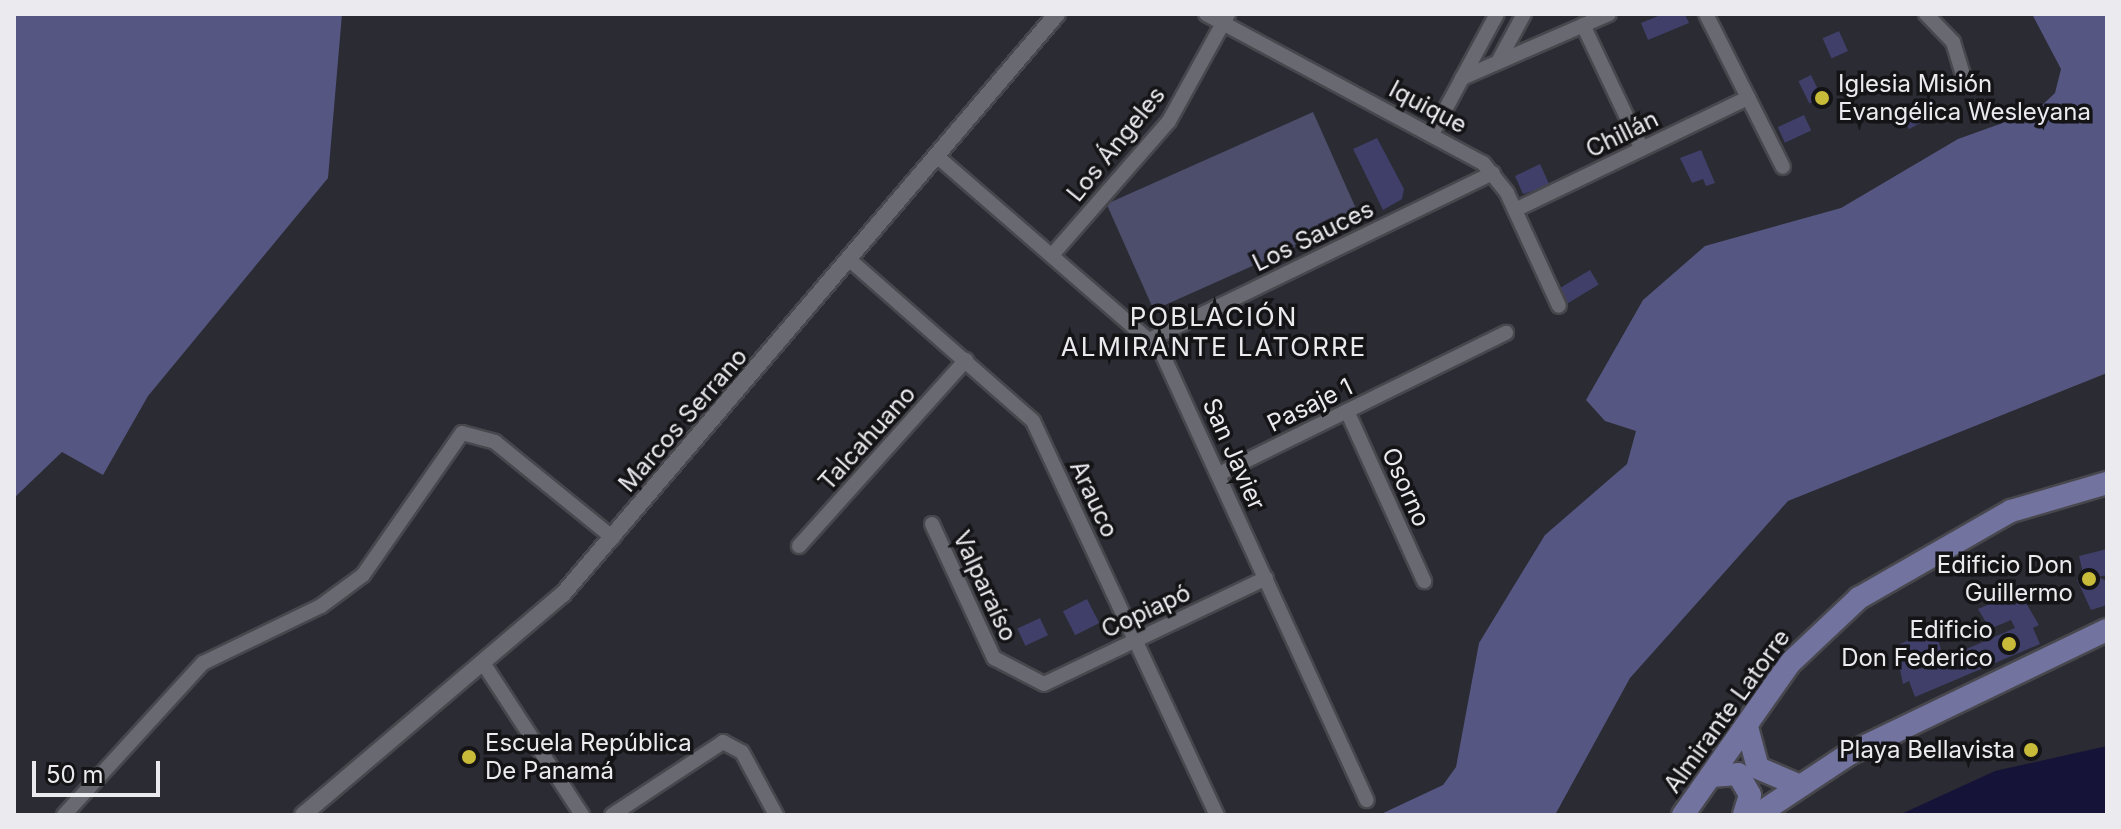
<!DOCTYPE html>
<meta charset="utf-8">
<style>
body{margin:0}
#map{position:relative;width:2121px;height:829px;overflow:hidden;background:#2b2b33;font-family:Inter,sans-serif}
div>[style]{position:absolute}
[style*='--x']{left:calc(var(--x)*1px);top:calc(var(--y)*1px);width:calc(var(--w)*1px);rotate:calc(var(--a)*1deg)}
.green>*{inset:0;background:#4d4e6b;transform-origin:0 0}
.forest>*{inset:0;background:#555681}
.water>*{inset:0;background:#161338}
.building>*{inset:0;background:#3f3f69;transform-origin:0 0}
.roads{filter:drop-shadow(2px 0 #47474d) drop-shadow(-2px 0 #47474d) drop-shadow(0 2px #47474d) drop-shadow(0 -2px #47474d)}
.minor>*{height:14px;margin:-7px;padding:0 7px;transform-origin:7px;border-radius:7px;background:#686971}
.tertiary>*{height:16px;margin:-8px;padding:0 8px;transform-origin:8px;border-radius:8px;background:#686971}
.primary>*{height:22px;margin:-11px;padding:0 11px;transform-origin:11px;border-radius:11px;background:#72739f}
.dots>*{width:22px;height:22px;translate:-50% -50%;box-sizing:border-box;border:4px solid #141417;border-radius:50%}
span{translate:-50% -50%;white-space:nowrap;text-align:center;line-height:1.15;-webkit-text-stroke:7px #141417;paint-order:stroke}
.poi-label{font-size:24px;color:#eaeaef}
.left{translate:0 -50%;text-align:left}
.right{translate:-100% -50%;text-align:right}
.street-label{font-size:24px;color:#eaeaef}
.neighbourhood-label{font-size:26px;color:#eaeaef;letter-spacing:2px}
.frame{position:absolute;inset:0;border:16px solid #eaeaef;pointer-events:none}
.scale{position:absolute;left:32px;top:761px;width:128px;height:36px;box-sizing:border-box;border:4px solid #eaeaef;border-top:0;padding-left:10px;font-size:24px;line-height:28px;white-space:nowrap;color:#eaeaef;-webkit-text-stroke:6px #141417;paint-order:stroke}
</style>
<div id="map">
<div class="green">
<div style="left:1313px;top:112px;width:116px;height:226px;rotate:66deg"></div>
</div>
<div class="forest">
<div style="clip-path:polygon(14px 14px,342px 14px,328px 178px,148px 396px,103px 475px,62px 452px,14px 498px)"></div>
<div style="clip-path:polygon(2032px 14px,2107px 14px,2107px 373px,1788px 501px,1630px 678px,1555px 815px,1379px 815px,1443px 785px,1456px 767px,1479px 643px,1545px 535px,1627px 464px,1636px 431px,1605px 421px,1586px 400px,1643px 300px,1705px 246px,1841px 208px,1958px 139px,2036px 111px,2055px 93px,2061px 69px)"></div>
</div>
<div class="water">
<div style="clip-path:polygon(2107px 746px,2107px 815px,1899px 815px,1995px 771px)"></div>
</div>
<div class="building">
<div style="clip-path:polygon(1663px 14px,1685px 14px,1689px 23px,1648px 40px,1641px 23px)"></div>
<div style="left:1839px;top:31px;width:22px;height:18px;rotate:66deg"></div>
<div style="left:1811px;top:75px;width:25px;height:14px;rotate:64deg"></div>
<div style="left:1930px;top:97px;width:18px;height:34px;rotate:61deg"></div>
<div style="left:1804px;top:115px;width:17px;height:29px;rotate:65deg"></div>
<div style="clip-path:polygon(1377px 138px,1404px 189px,1402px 199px,1383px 210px,1353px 149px)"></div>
<div style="clip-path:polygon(1701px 150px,1715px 183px,1706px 186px,1703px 179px,1692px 183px,1680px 158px)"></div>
<div style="clip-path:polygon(1540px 164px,1550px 186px,1523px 194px,1515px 176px)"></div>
<div style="left:1590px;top:270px;width:17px;height:37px;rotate:59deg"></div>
<div style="clip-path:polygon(2107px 549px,2107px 575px,2098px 577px,2107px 581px,2107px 605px,2091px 610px,2077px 580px,2084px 578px,2079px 556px)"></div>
<div style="clip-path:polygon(2019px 591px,2039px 625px,2033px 628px,2040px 644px,1915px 697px,1909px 681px,1903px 684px,1895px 646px,1935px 629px,1942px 653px,1917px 664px,1920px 669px,2015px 628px,2011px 620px,1990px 629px,1978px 609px)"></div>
<div style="left:1087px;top:599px;width:27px;height:27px;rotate:63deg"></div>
<div style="left:1040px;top:618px;width:19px;height:25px;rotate:65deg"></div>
</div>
<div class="roads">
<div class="minor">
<div style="--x:1206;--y:14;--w:315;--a:28.3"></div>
<div style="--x:1483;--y:163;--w:38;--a:51"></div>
<div style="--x:1507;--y:193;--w:124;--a:65.3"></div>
<div style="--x:1706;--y:14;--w:171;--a:63.3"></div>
<div style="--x:1926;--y:14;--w:39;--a:46"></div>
<div style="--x:1953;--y:42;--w:38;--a:73"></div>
<div style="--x:1583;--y:25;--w:137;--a:64.6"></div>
<div style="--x:1498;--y:62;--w:55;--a:-61.6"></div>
<div style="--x:1462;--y:78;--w:160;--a:-23.5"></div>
<div style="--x:1432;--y:134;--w:136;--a:-61.6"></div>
<div style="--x:939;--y:158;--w:294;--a:41"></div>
<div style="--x:1161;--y:351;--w:494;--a:65.4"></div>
<div style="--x:1515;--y:210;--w:259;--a:-25.7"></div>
<div style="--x:1053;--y:254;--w:176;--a:-48.9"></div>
<div style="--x:1169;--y:121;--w:122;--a:-61.1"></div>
<div style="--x:851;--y:261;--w:242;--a:41.3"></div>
<div style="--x:1033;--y:421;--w:435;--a:65"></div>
<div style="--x:1151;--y:339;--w:380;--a:-25.9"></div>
<div style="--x:1347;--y:411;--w:187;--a:65.6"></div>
<div style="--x:1219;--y:474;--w:320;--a:-26.2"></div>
<div style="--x:932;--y:524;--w:148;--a:65.2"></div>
<div style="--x:994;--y:658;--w:56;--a:27.5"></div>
<div style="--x:1044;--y:684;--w:246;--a:-25.5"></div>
<div style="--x:799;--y:546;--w:250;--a:-48.1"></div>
<div style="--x:485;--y:666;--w:178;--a:56.9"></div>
<div style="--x:64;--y:815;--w:206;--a:-47.6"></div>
<div style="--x:203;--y:663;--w:131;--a:-25.8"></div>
<div style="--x:321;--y:606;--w:52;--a:-36.4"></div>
<div style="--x:363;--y:575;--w:173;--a:-55.1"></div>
<div style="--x:462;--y:433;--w:34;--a:15"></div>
<div style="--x:495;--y:442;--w:152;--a:39.1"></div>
<div style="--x:612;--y:815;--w:133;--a:-33.3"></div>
<div style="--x:723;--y:742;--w:21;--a:28"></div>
<div style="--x:742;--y:752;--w:72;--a:61.6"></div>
</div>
<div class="tertiary">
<div style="--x:303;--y:815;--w:341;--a:-40.4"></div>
<div style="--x:563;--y:594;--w:762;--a:-49.58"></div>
</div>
<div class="primary">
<div style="--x:1747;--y:727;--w:42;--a:75"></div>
<div style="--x:1758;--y:768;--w:43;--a:23"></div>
<div style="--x:1711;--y:776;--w:27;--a:-4"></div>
<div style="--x:1738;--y:774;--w:24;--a:60"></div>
<div style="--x:1750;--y:795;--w:21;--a:107"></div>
<div style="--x:1683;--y:815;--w:186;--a:-54.9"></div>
<div style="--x:1790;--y:663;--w:95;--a:-43.3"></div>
<div style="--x:1859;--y:598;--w:175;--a:-29.8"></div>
<div style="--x:2011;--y:511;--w:100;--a:-16.3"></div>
<div style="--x:1757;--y:815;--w:110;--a:-33.5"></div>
<div style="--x:1849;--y:754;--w:286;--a:-25.7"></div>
</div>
</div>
<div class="dots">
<div style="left:1822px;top:98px;background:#c9bb3a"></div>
<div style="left:2089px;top:579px;background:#c9bb3a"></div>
<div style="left:2009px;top:644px;background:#c9bb3a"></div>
<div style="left:2031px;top:750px;background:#c9bb3a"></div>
<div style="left:469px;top:757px;background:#c9bb3a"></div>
</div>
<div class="poi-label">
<span class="left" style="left:1838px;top:98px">Iglesia Misión<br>Evangélica Wesleyana</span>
<span class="right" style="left:2073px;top:579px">Edificio Don<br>Guillermo</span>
<span class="right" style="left:1993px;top:644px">Edificio<br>Don Federico</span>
<span class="left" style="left:485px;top:757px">Escuela República<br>De Panamá</span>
<span class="right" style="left:2015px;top:750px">Playa Bellavista</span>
</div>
<div class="street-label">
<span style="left:1428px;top:107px;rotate:28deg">Iquique</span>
<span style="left:1622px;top:134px;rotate:-26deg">Chillán</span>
<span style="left:1116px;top:144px;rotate:-51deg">Los Ángeles</span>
<span style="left:1313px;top:236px;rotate:-26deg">Los Sauces</span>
<span style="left:1310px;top:405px;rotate:-26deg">Pasaje 1</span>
<span style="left:683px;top:420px;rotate:-49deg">Marcos Serrano</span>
<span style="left:867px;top:438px;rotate:-48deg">Talcahuano</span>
<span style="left:1234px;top:454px;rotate:66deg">San Javier</span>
<span style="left:1406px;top:487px;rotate:66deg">Osorno</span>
<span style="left:1094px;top:499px;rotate:65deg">Arauco</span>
<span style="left:985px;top:586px;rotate:65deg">Valparaíso</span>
<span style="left:1146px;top:611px;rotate:-25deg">Copiapó</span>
<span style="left:1727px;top:711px;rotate:-54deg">Almirante Latorre</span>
</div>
<div class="neighbourhood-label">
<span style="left:1214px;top:332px">POBLACIÓN<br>ALMIRANTE LATORRE</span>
</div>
<div class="frame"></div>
<div class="scale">50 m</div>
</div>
